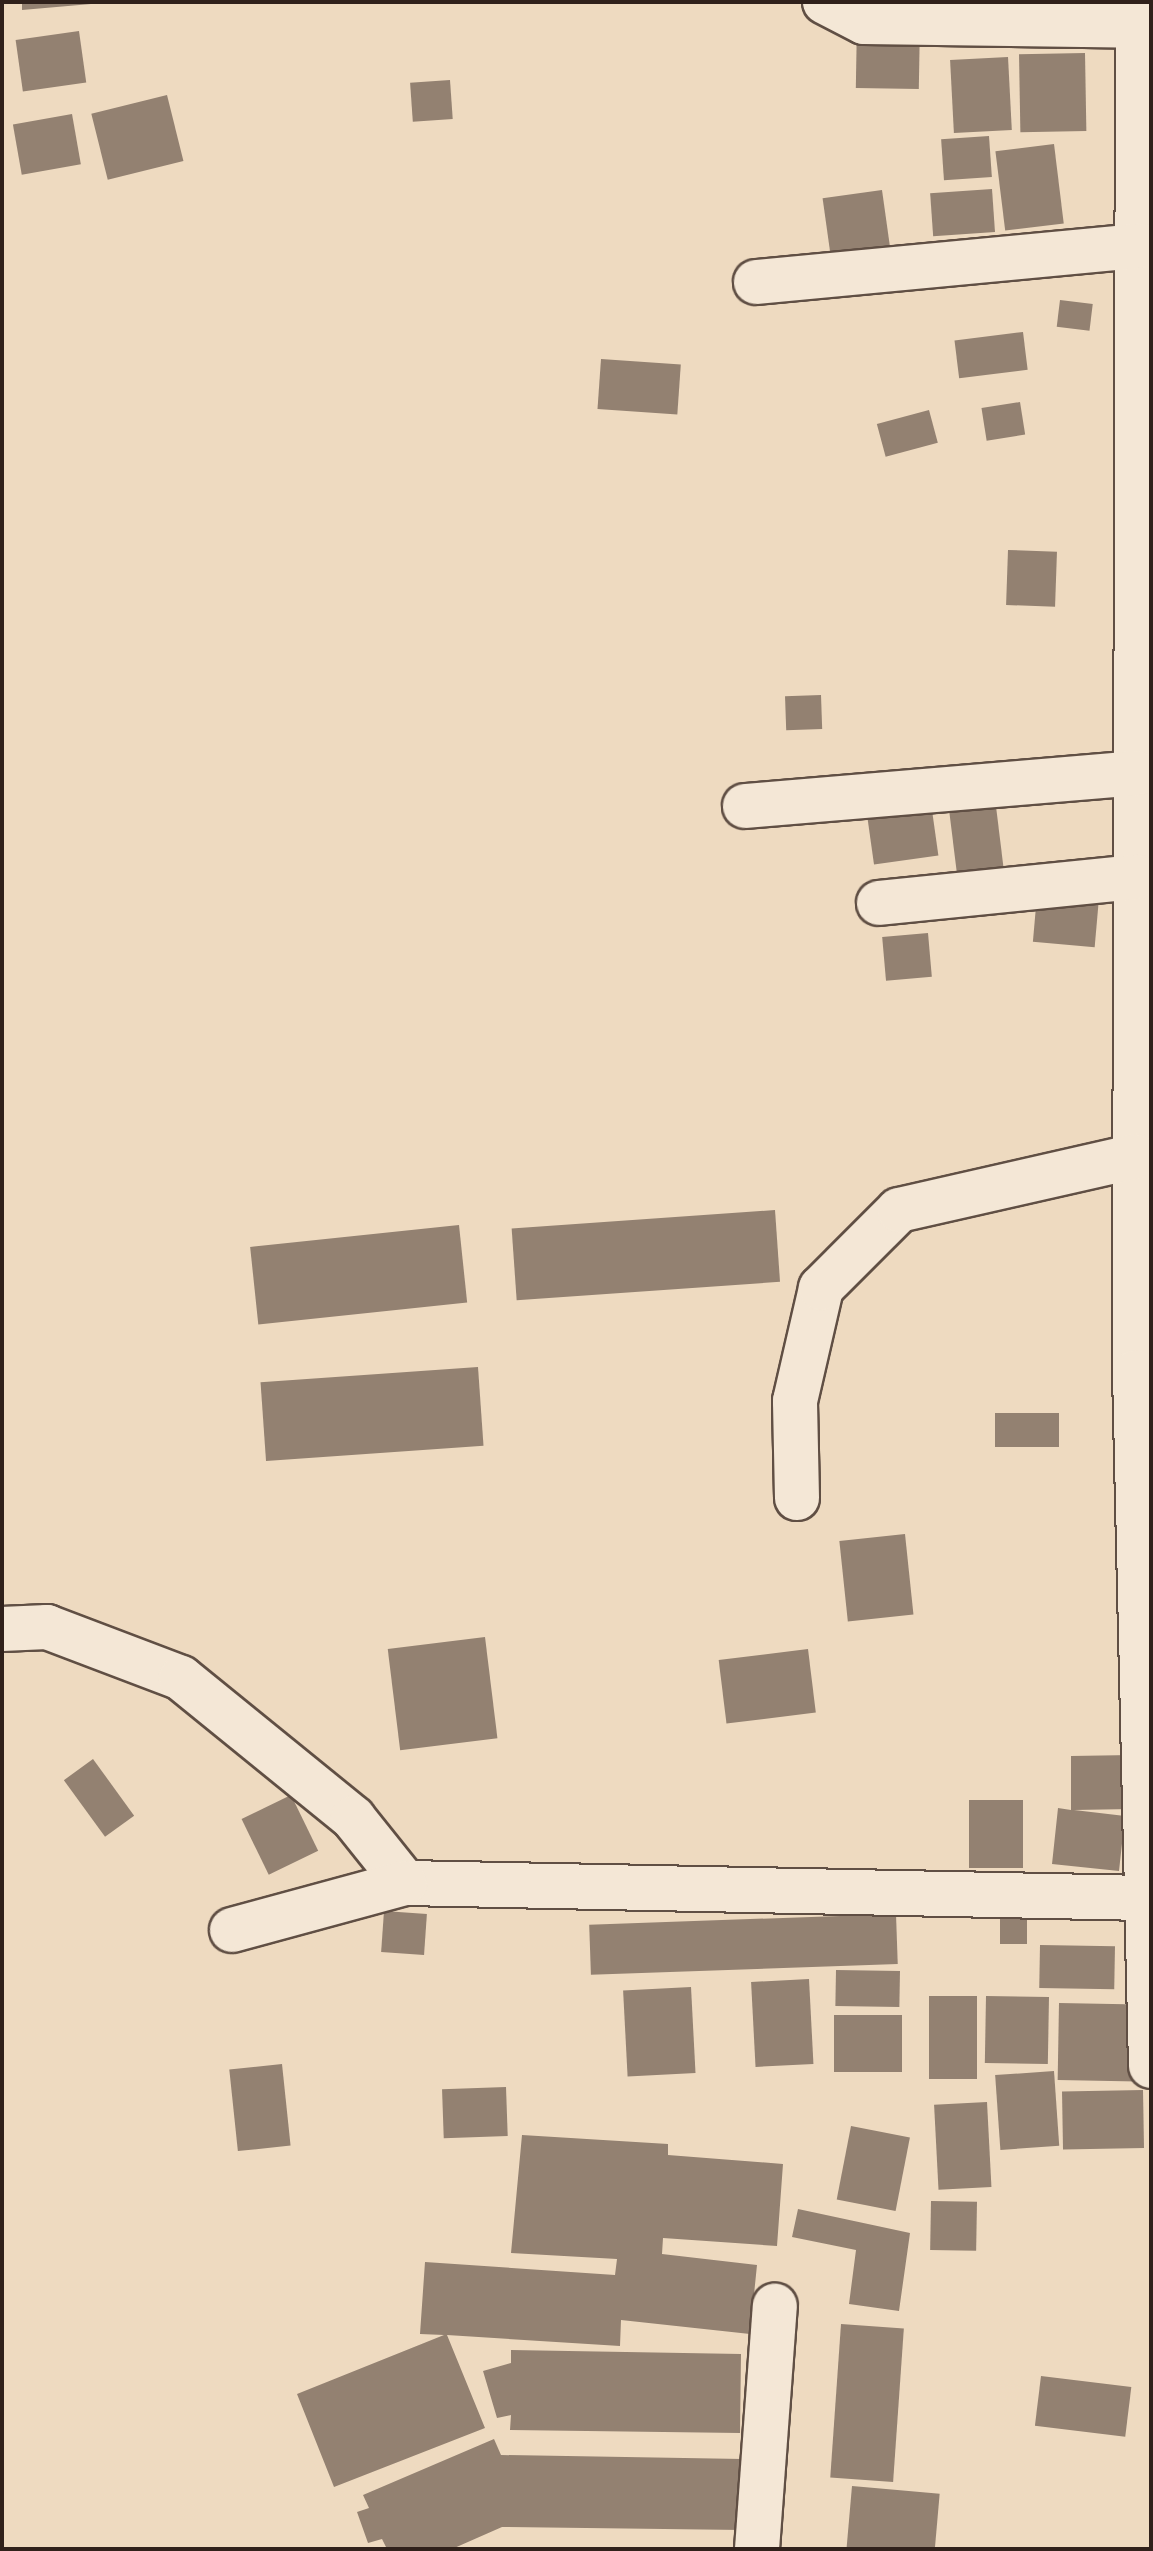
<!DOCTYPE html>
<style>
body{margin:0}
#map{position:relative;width:1153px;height:2551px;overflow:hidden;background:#eedac0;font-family:"Sorts Mill Goudy",serif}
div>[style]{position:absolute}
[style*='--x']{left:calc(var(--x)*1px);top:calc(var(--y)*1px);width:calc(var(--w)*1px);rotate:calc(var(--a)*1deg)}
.building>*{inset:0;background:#938171;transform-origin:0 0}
.roads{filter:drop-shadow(2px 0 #604f44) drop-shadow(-2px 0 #604f44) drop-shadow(0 2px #604f44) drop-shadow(0 -2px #604f44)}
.minor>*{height:44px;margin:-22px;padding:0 22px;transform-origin:22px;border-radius:22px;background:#f4e7d6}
span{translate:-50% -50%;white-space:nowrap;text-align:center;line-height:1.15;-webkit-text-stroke:6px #f4e7d6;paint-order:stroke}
.frame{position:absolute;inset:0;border:4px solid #30211b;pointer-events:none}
</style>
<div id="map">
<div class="building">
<div style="clip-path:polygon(22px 2px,91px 2px,91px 4px,22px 10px)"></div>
<div style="left:857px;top:20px;width:63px;height:68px;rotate:1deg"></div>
<div style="left:79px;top:31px;width:52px;height:64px;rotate:82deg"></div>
<div style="left:1085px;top:53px;width:78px;height:66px;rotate:89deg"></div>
<div style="left:1008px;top:57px;width:73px;height:58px;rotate:87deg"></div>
<div style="left:450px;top:80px;width:39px;height:40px;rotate:86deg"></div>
<div style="left:167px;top:95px;width:68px;height:78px;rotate:76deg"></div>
<div style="left:72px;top:114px;width:51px;height:60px;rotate:80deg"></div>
<div style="left:989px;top:136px;width:41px;height:48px;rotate:86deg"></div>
<div style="left:1054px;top:144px;width:80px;height:59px;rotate:83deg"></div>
<div style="left:992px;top:189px;width:43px;height:62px;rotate:86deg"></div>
<div style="left:882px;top:190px;width:62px;height:60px;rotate:82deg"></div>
<div style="left:1060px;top:300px;width:33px;height:27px;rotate:7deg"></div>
<div style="left:1023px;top:332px;width:38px;height:69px;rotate:83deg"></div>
<div style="left:601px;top:359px;width:80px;height:50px;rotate:4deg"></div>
<div style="left:1020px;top:402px;width:33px;height:39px;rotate:81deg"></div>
<div style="left:929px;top:410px;width:34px;height:54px;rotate:75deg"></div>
<div style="left:1008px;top:550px;width:49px;height:55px;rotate:2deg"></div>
<div style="left:821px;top:695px;width:34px;height:36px;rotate:88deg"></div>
<div style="left:994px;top:790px;width:82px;height:47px;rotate:83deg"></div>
<div style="left:931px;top:803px;width:53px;height:65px;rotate:82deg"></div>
<div style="left:1037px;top:895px;width:62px;height:47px;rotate:5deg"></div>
<div style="left:928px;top:933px;width:44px;height:46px;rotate:85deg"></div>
<div style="left:775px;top:1210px;width:72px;height:264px;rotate:86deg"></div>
<div style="left:459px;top:1225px;width:78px;height:210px;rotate:84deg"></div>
<div style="left:478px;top:1367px;width:79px;height:218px;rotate:86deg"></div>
<div style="left:995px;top:1413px;width:64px;height:34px"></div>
<div style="left:905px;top:1534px;width:81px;height:66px;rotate:84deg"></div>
<div style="left:485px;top:1637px;width:102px;height:98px;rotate:83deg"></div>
<div style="left:808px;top:1649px;width:64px;height:90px;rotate:83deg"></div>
<div style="clip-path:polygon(1132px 1755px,1132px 1809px,1074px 1810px,1125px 1816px,1119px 1871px,1052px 1864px,1058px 1808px,1071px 1810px,1071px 1756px)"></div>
<div style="left:93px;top:1759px;width:70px;height:36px;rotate:54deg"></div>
<div style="left:291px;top:1795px;width:62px;height:55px;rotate:64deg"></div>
<div style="left:969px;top:1800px;width:54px;height:68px"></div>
<div style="left:1000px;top:1901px;width:27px;height:43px"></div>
<div style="left:384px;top:1911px;width:43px;height:41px;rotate:4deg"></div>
<div style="left:896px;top:1914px;width:50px;height:307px;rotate:88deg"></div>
<div style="left:1040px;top:1945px;width:75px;height:43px;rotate:1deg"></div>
<div style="left:836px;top:1970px;width:64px;height:36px;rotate:1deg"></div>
<div style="left:809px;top:1979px;width:85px;height:58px;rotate:87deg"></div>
<div style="left:691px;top:1987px;width:86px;height:68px;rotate:87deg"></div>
<div style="left:929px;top:1996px;width:48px;height:83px"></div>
<div style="left:986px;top:1996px;width:63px;height:67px;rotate:1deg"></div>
<div style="left:1059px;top:2003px;width:80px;height:77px;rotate:1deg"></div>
<div style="left:834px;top:2015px;width:68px;height:57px"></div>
<div style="left:282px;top:2064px;width:82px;height:53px;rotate:84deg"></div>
<div style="left:1054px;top:2071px;width:75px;height:59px;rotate:86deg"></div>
<div style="left:506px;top:2087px;width:49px;height:64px;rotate:88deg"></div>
<div style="left:1143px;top:2090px;width:58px;height:81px;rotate:89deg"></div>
<div style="left:987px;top:2102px;width:85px;height:53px;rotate:87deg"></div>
<div style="left:851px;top:2126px;width:60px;height:75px;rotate:11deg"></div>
<div style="clip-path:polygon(522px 2135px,668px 2144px,668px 2155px,783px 2164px,777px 2246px,663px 2238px,662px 2254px,757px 2265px,750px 2334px,621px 2320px,620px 2346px,447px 2335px,485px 2428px,334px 2487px,297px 2394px,444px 2335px,420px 2334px,425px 2262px,615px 2275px,617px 2259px,511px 2253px)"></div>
<div style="left:931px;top:2201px;width:46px;height:49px;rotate:1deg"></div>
<div style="clip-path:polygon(798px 2209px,910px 2233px,899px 2311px,849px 2304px,856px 2250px,792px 2237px)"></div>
<div style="left:841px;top:2324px;width:63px;height:154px;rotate:4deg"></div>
<div style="clip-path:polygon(511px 2350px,741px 2354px,740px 2433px,510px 2430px,511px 2415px,497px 2418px,483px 2371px,511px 2363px)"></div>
<div style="left:1041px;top:2376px;width:91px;height:50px;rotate:7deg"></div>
<div style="clip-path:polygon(494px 2439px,501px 2455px,743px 2459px,742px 2530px,502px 2527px,452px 2549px,387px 2549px,382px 2539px,368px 2543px,357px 2512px,369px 2508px,363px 2495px)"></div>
<div style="left:852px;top:2486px;width:88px;height:63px;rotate:5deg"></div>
</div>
<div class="roads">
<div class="minor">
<div style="--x:825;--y:2;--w:44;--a:27.1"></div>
<div style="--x:864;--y:22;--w:274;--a:0.8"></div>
<div style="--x:1138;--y:2;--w:1370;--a:90.13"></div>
<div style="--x:1135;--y:1372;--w:694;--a:88.68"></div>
<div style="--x:756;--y:282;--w:386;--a:-5.4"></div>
<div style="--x:745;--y:806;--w:393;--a:-4.8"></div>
<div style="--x:879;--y:903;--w:259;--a:-5.8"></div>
<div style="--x:797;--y:1498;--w:97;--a:-91.2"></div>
<div style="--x:795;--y:1401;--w:116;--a:-77"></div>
<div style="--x:821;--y:1288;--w:110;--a:-45"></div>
<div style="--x:899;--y:1210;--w:243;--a:-12.8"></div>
<div style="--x:2;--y:1629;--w:45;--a:-2.5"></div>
<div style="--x:47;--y:1627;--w:143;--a:20.8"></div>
<div style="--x:181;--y:1678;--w:222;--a:39.1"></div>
<div style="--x:353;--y:1818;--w:83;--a:51.3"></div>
<div style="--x:405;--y:1883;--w:743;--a:1.16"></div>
<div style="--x:232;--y:1930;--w:179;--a:-15.2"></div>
<div style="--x:757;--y:2549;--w:244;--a:-85.8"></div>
</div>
</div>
<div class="frame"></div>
</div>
